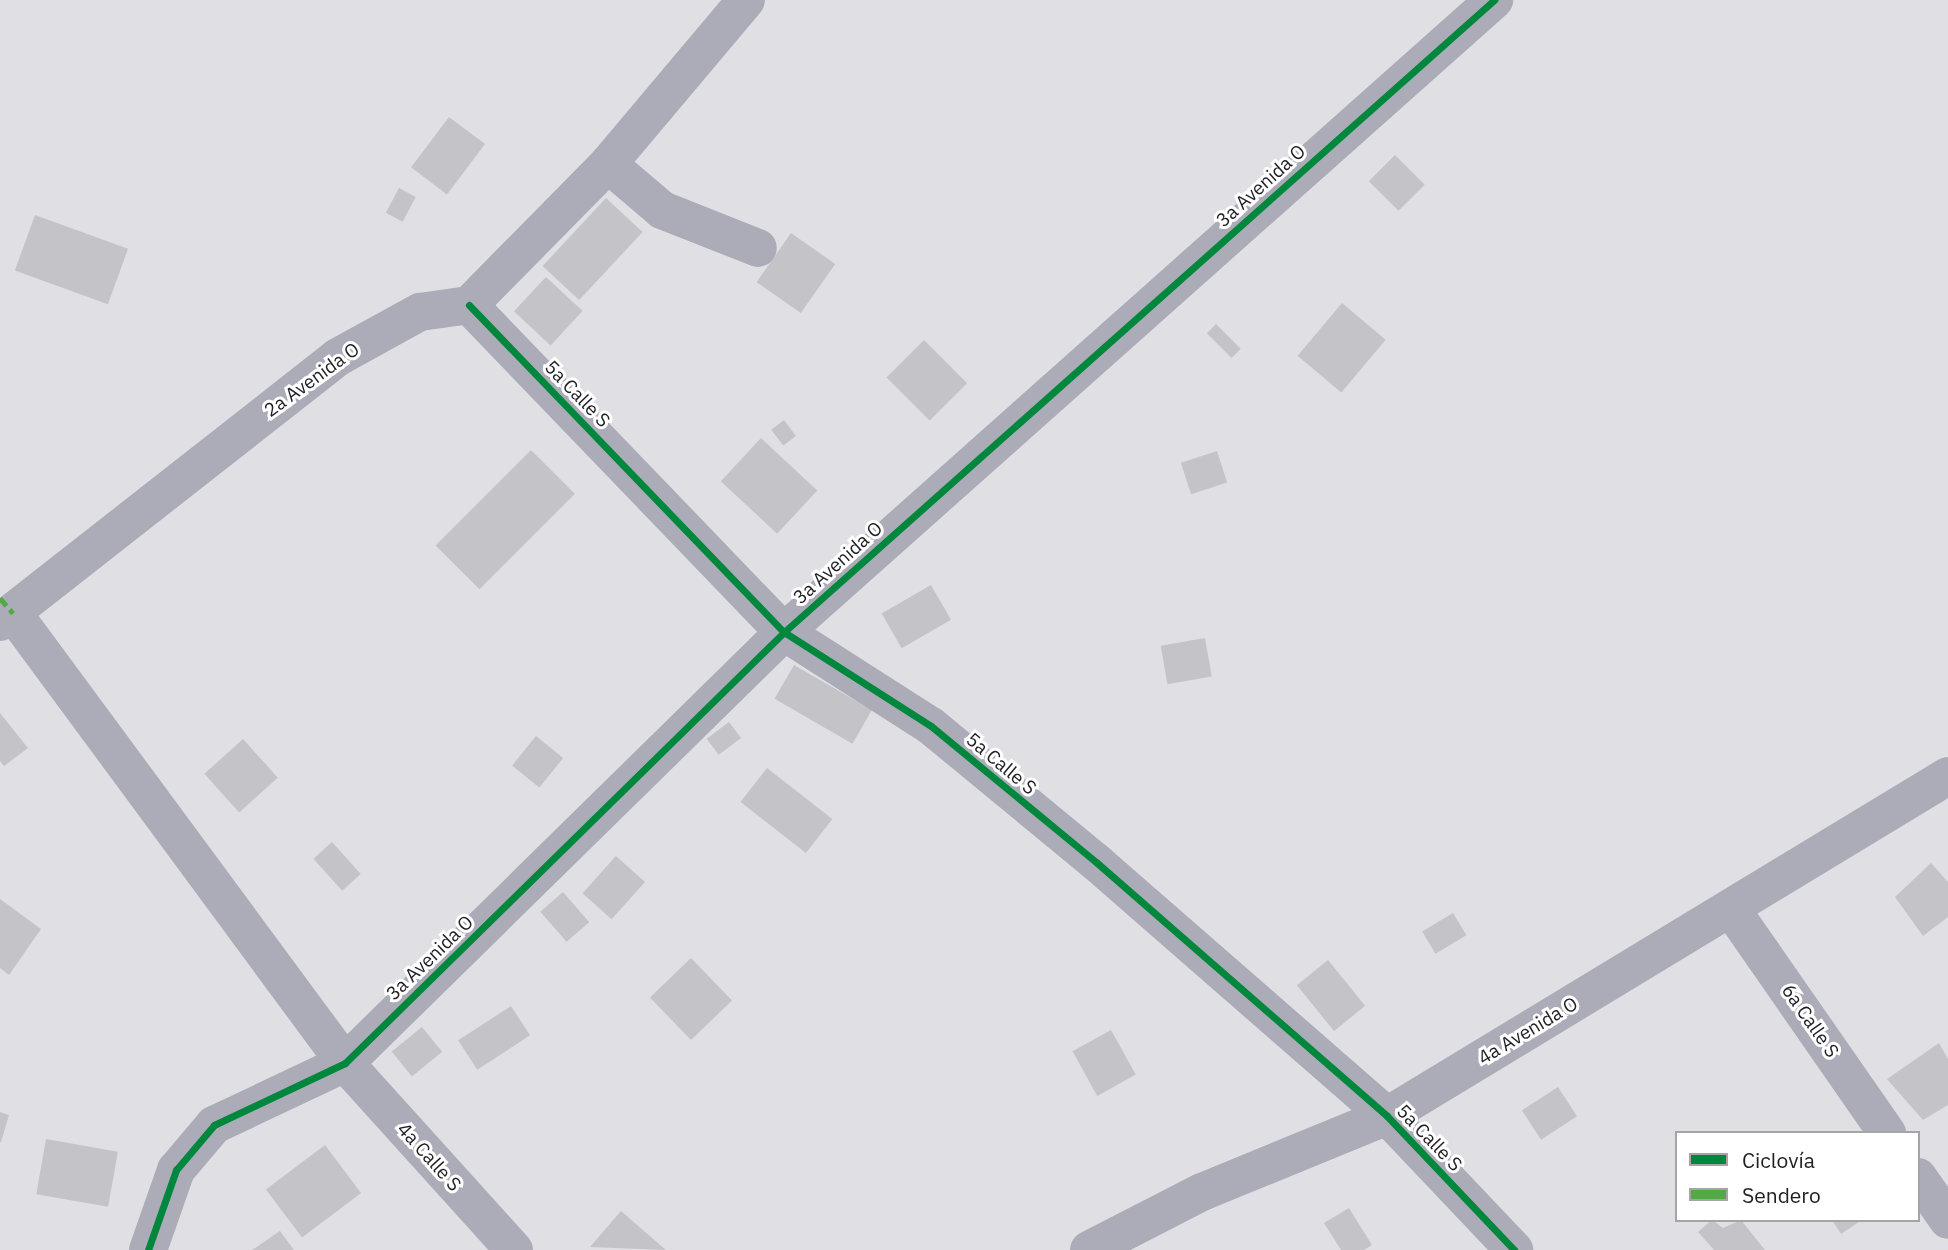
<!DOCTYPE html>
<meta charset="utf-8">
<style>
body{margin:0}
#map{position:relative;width:1948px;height:1250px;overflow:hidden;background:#e0e0e4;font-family:"IBM Plex Sans",sans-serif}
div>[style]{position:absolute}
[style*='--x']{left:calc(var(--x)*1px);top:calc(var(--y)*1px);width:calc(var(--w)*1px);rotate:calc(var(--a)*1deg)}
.building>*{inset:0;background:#c4c4c8;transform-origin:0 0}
.minor>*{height:38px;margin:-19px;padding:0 19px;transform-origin:19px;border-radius:19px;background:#acacb8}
.quiet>*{height:5px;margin-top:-2.5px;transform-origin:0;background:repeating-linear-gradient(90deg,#52aa43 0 10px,transparent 0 15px)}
.cycleway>*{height:7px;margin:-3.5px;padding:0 3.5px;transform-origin:3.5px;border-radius:3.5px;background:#00873e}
span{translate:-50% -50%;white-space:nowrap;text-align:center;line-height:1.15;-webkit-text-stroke:6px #fff;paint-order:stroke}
.street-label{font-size:19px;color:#1f1f22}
.legend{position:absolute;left:1675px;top:1131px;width:245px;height:91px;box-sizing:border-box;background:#fff;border:2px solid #a5a5a7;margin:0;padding:9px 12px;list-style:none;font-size:21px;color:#1f1f22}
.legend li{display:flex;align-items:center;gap:14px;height:35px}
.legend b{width:35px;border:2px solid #a5a5a7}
</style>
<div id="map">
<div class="building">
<div style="left:449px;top:117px;width:45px;height:63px;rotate:37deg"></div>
<div style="left:1395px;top:155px;width:42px;height:37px;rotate:45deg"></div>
<div style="left:399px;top:188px;width:19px;height:28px;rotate:28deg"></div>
<div style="left:606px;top:198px;width:50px;height:93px;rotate:43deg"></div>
<div style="left:35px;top:215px;width:99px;height:59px;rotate:20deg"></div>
<div style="left:791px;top:233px;width:54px;height:60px;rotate:35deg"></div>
<div style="left:546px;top:277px;width:50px;height:47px;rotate:43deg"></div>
<div style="left:1342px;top:303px;width:57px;height:69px;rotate:40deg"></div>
<div style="left:1216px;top:324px;width:35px;height:13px;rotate:45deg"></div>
<div style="left:924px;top:340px;width:61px;height:53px;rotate:45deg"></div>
<div style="left:784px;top:420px;width:20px;height:16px;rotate:53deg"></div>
<div style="left:761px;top:438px;width:77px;height:59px;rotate:43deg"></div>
<div style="left:531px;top:450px;width:62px;height:135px;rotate:45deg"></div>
<div style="left:1217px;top:451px;width:33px;height:38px;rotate:72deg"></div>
<div style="left:931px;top:585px;width:40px;height:57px;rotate:60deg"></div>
<div style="left:1205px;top:638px;width:39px;height:45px;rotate:80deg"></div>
<div style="left:794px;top:665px;width:90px;height:39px;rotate:30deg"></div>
<div style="clip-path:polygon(0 713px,28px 748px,4px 766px,0 761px)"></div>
<div style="left:729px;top:722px;width:20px;height:28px;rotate:53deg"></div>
<div style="left:536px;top:736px;width:35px;height:38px;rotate:39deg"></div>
<div style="left:243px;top:739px;width:52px;height:52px;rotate:48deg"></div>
<div style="left:767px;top:768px;width:83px;height:43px;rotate:38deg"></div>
<div style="left:332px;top:842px;width:43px;height:25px;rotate:48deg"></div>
<div style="left:616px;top:856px;width:39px;height:50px;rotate:42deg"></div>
<div style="clip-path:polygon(1931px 863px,1948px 882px,1948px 917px,1923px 936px,1895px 897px)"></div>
<div style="left:563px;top:892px;width:40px;height:30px;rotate:49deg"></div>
<div style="clip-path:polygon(0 899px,41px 929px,9px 975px,0 968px)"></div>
<div style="left:1453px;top:913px;width:26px;height:36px;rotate:59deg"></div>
<div style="left:691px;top:958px;width:59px;height:57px;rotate:46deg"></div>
<div style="left:1328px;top:960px;width:59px;height:40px;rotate:51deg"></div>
<div style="left:511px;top:1006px;width:35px;height:63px;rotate:57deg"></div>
<div style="left:422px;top:1027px;width:32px;height:39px;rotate:51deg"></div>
<div style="left:1111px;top:1030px;width:51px;height:44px;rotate:61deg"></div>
<div style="clip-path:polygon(1939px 1043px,1948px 1059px,1948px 1105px,1923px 1120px,1887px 1079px)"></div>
<div style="left:1558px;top:1087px;width:35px;height:43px;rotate:57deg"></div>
<div style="clip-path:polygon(0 1112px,9px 1115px,1px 1142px,0 1142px)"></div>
<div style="left:46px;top:1139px;width:73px;height:56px;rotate:10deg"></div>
<div style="left:325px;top:1145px;width:60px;height:74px;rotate:53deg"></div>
<div style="clip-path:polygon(1349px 1208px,1372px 1245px,1364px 1250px,1341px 1250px,1324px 1223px)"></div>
<div style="clip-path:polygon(621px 1211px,666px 1250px,590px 1247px)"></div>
<div style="clip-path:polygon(1712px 1220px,1723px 1228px,1741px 1220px,1765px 1250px,1714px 1250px,1698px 1232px)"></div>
<div style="clip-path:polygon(1832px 1220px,1862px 1220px,1841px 1234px)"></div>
<div style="clip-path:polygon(280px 1231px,294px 1250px,252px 1250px)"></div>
</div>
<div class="minor">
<div style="--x:608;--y:164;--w:71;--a:40.4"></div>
<div style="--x:662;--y:210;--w:103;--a:21.6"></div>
<div style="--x:469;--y:305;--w:454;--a:46.1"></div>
<div style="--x:784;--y:632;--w:174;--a:32.6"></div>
<div style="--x:931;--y:726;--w:214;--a:39.5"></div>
<div style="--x:1096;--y:862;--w:386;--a:41.1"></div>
<div style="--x:1387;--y:1116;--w:185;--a:46.5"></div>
<div style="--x:13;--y:613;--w:559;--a:53.58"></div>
<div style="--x:345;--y:1063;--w:252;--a:47.9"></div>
<div style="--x:0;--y:622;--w:429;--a:-38.1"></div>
<div style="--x:338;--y:357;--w:94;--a:-28.8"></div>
<div style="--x:420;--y:312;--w:49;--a:-8.1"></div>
<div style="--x:469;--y:305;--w:198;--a:-45.4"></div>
<div style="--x:608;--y:164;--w:214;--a:-49.9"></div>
<div style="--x:1732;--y:910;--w:272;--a:55.2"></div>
<div style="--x:1918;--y:1177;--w:52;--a:55.1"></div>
<div style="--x:148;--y:1250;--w:85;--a:-70.7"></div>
<div style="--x:176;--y:1170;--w:59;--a:-49.8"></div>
<div style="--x:214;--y:1125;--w:145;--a:-25.3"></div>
<div style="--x:345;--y:1063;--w:615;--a:-44.47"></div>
<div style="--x:784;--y:632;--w:951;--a:-41.67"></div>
<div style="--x:1089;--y:1250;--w:127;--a:-27.2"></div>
<div style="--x:1202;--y:1192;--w:200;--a:-22.3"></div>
<div style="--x:1387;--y:1116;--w:656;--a:-31.22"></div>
</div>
<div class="quiet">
<div style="--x:0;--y:598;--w:20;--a:49"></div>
</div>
<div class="cycleway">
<div style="--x:469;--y:305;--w:454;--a:46.1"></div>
<div style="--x:784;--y:632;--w:174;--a:32.6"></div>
<div style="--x:931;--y:726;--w:214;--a:39.5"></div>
<div style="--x:1096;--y:862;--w:386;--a:41.1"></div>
<div style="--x:1387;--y:1116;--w:185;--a:46.5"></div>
<div style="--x:148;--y:1250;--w:85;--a:-70.7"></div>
<div style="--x:176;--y:1170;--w:59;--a:-49.8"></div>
<div style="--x:214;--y:1125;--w:145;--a:-25.3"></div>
<div style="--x:345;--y:1063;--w:615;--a:-44.47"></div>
<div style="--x:784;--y:632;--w:951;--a:-41.67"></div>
</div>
<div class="street-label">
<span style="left:1261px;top:186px;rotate:-42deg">3a Avenida O</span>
<span style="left:312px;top:380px;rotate:-36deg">2a Avenida O</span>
<span style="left:577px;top:394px;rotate:46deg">5a Calle S</span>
<span style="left:838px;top:563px;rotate:-42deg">3a Avenida O</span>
<span style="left:1001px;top:764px;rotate:40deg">5a Calle S</span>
<span style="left:430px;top:958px;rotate:-44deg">3a Avenida O</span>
<span style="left:1810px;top:1021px;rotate:55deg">6a Calle S</span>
<span style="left:1528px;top:1031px;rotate:-31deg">4a Avenida O</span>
<span style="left:1429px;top:1138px;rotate:46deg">5a Calle S</span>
<span style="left:429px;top:1157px;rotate:48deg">4a Calle S</span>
</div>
<ul class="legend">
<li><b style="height:9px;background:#00873e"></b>Ciclovía</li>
<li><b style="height:9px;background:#52aa43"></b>Sendero</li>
</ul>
</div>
